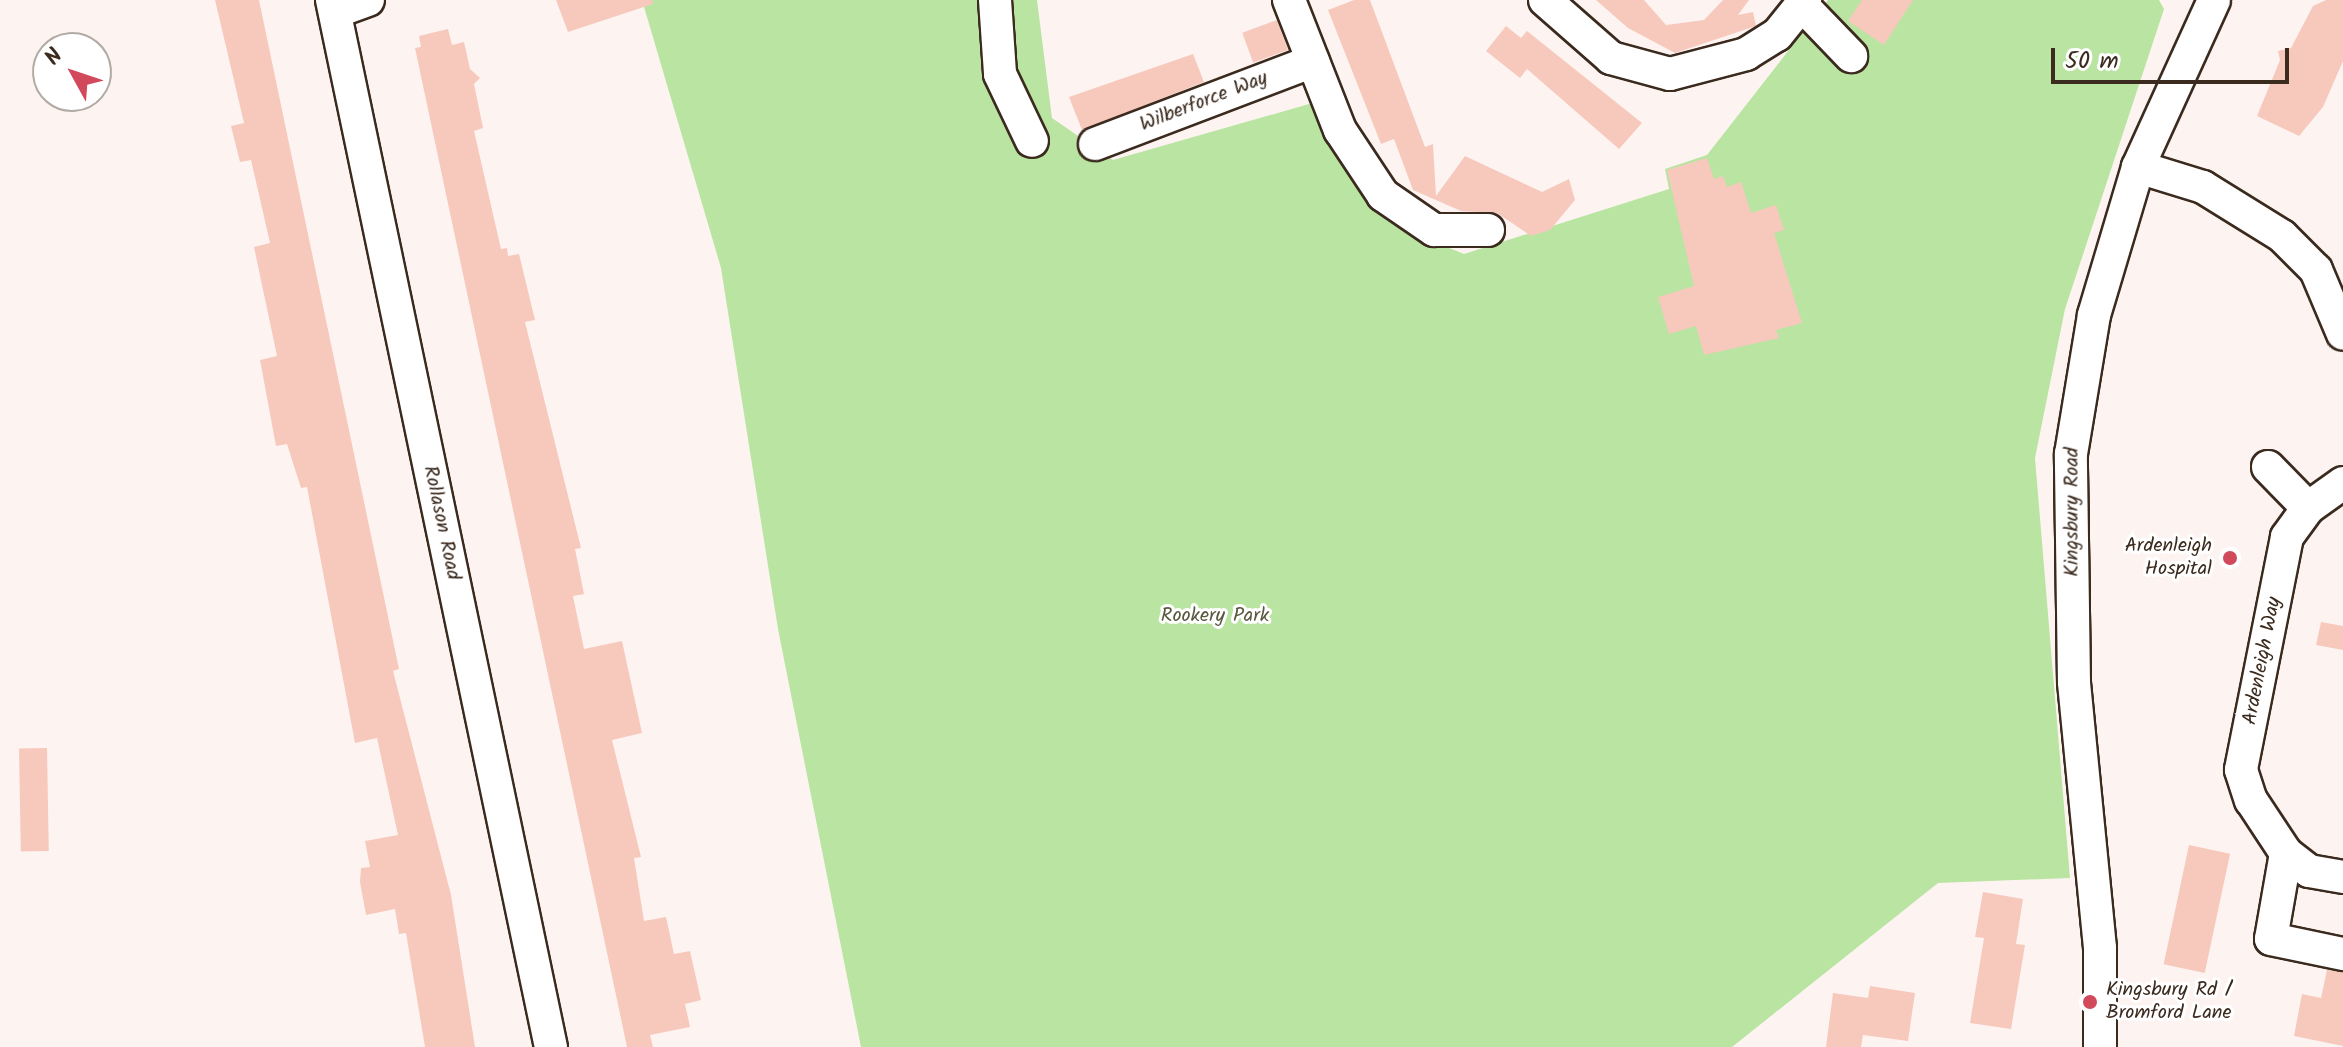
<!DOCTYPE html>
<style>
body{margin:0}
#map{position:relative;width:2343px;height:1047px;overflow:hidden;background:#fdf4f2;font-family:Kalam,sans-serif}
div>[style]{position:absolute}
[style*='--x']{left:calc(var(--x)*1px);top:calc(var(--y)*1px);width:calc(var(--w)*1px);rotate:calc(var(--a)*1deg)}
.green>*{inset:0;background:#b9e4a1}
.building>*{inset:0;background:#f7c9bc;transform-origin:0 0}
.roads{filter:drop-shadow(2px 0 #3b2a1e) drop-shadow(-2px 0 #3b2a1e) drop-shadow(0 2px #3b2a1e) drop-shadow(0 -2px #3b2a1e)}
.minor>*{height:32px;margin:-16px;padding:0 16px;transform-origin:16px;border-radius:16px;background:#fff}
.dots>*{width:22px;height:22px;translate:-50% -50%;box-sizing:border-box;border:4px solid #fff;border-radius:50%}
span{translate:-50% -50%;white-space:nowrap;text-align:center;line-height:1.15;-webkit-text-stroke:6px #fff;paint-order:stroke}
.street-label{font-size:20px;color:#3b2a1e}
.poi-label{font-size:20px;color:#3b2a1e}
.right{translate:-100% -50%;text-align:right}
.left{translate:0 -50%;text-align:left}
.park-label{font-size:20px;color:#5a583f}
.north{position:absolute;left:32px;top:32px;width:80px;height:80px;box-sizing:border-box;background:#fff;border:2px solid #b1aaa5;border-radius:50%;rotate:310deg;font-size:22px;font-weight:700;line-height:32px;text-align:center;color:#3b2a1e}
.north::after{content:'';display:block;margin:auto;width:28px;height:36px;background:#d1495b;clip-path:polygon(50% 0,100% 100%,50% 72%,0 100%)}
.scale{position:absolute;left:2051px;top:48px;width:238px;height:36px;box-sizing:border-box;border:4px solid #3b2a1e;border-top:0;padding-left:10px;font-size:24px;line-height:28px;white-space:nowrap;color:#3b2a1e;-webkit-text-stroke:6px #fff;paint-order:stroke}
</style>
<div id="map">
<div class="green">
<div style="clip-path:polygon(642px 0,1037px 0,1052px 118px,1113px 160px,1316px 102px,1422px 237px,1464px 254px,1669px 189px,1665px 169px,1707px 155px,1828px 0,2159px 0,2164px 9px,2065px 309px,2035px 458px,2070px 878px,1938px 883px,1732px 1047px,861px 1047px,778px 629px,721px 268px)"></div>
</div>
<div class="building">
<div style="clip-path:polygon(215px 0,259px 0,399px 669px,393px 671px,451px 895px,475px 1047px,425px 1047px,406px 933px,399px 934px,395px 909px,366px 915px,360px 882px,361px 868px,370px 867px,365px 841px,398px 835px,377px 738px,355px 743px,307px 487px,301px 488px,287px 444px,276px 446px,260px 360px,277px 356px,254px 247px,270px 243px,251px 160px,240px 162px,231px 126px,244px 123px)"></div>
<div style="clip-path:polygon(556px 0,652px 0,653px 4px,568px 32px)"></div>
<div style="clip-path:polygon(1354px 0,1370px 0,1425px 147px,1433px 144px,1436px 196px,1465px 156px,1542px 192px,1569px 179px,1575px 200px,1550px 230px,1531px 236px,1497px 213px,1461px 211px,1413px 190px,1394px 139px,1381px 144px,1328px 10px)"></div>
<div style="clip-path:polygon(1596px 0,1644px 0,1666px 25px,1704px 20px,1723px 0,1749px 0,1738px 15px,1753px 12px,1756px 26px,1675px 53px,1628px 28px)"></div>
<div style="clip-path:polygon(1862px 0,1913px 0,1884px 45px,1848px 21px)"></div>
<div style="clip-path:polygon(2326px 0,2343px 0,2343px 61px,2323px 107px,2299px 136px,2257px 116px,2280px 60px,2278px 51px,2291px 48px,2313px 6px)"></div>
<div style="left:1277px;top:20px;width:32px;height:37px;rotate:70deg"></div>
<div style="clip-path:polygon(1506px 26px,1521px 38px,1527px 31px,1642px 123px,1619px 149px,1527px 69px,1520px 78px,1486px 51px)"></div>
<div style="clip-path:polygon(448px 29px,452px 45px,464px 42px,470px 69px,480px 78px,474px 84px,483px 128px,474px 131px,501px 249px,507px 248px,508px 256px,519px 254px,535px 320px,525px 322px,581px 548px,575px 549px,584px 594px,573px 596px,584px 649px,622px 641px,642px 733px,612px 740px,641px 857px,634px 858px,644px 921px,666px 917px,674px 954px,690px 951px,701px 1000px,685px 1004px,690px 1027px,650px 1035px,653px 1047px,627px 1047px,415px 48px,421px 47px,419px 36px)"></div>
<div style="clip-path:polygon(1193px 54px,1204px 82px,1082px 130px,1069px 97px)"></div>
<div style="clip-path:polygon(1707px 158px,1714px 179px,1723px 176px,1727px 187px,1741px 182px,1751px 213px,1776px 205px,1784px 230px,1774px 233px,1802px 323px,1776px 330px,1779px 338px,1704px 355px,1696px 326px,1669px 334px,1658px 297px,1694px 286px,1667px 170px)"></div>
<div style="clip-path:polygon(2321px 622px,2343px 626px,2343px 650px,2316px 645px)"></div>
<div style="left:47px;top:748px;width:103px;height:28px;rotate:89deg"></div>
<div style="left:2189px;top:845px;width:42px;height:122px;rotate:12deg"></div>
<div style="clip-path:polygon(1983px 892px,2023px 899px,2016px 944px,2025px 945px,2011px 1029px,1970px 1023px,1984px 938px,1975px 937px)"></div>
<div style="clip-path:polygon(2327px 970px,2343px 972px,2343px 1046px,2294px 1036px,2302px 994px,2321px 998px)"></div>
<div style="clip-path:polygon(1870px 986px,1915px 993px,1908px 1041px,1863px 1035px,1861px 1047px,1826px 1047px,1833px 993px,1868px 998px)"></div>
</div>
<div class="roads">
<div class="minor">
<div style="--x:332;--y:0;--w:1070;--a:78.19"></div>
<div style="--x:995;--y:0;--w:74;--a:86.1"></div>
<div style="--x:1000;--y:74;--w:74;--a:64.5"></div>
<div style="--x:1289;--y:0;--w:140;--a:68.6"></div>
<div style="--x:1340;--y:130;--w:78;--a:56.5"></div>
<div style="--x:1383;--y:195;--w:62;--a:34.5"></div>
<div style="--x:1434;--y:230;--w:54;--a:0"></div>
<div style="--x:1545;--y:0;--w:88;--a:41.3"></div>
<div style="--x:1611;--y:58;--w:61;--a:15.2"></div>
<div style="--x:1670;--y:74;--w:79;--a:-14.7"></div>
<div style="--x:1746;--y:54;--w:36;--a:-32"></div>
<div style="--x:1777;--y:35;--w:45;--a:-51.3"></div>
<div style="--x:1802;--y:5;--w:71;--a:46.1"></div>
<div style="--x:335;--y:12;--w:35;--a:-20"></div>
<div style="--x:1095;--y:144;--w:233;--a:-20.8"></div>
<div style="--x:2138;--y:167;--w:68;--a:17.1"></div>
<div style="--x:2203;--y:187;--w:93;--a:31.8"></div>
<div style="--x:2282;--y:236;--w:48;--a:45"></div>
<div style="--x:2316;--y:270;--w:69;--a:67.1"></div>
<div style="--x:2268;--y:467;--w:57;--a:45.7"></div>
<div style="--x:2343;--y:483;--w:43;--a:144.5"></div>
<div style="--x:2308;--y:508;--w:36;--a:126"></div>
<div style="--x:2287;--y:537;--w:237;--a:101.2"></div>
<div style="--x:2241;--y:770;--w:32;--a:72"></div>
<div style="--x:2251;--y:800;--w:64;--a:56.6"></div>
<div style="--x:2286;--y:853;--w:29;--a:38"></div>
<div style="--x:2309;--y:871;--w:35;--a:10"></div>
<div style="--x:2286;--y:853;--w:87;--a:99.9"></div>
<div style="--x:2271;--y:939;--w:74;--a:11.8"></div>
<div style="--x:2100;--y:1047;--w:99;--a:-90"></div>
<div style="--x:2100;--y:948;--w:267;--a:-95.6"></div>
<div style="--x:2074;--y:682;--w:228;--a:-90.8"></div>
<div style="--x:2071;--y:454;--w:141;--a:-80.6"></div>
<div style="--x:2094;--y:315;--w:154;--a:-73.4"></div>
<div style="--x:2138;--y:167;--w:183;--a:-65.5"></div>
</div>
</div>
<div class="dots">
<div style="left:2230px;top:558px;background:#d1495b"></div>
<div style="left:2090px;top:1002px;background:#d1495b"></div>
</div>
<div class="street-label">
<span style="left:1204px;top:102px;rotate:-21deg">Wilberforce Way</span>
<span style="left:2073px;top:512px;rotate:-90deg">Kingsbury Road</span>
<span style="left:441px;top:523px;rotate:78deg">Rollason Road</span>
<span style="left:2263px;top:661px;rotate:-79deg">Ardenleigh Way</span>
</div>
<div class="poi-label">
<span class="right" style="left:2212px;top:558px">Ardenleigh<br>Hospital</span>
<span class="left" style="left:2106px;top:1002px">Kingsbury Rd /<br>Bromford Lane</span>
</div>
<div class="park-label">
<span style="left:1215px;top:616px">Rookery Park</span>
</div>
<div class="north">N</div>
<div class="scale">50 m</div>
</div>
